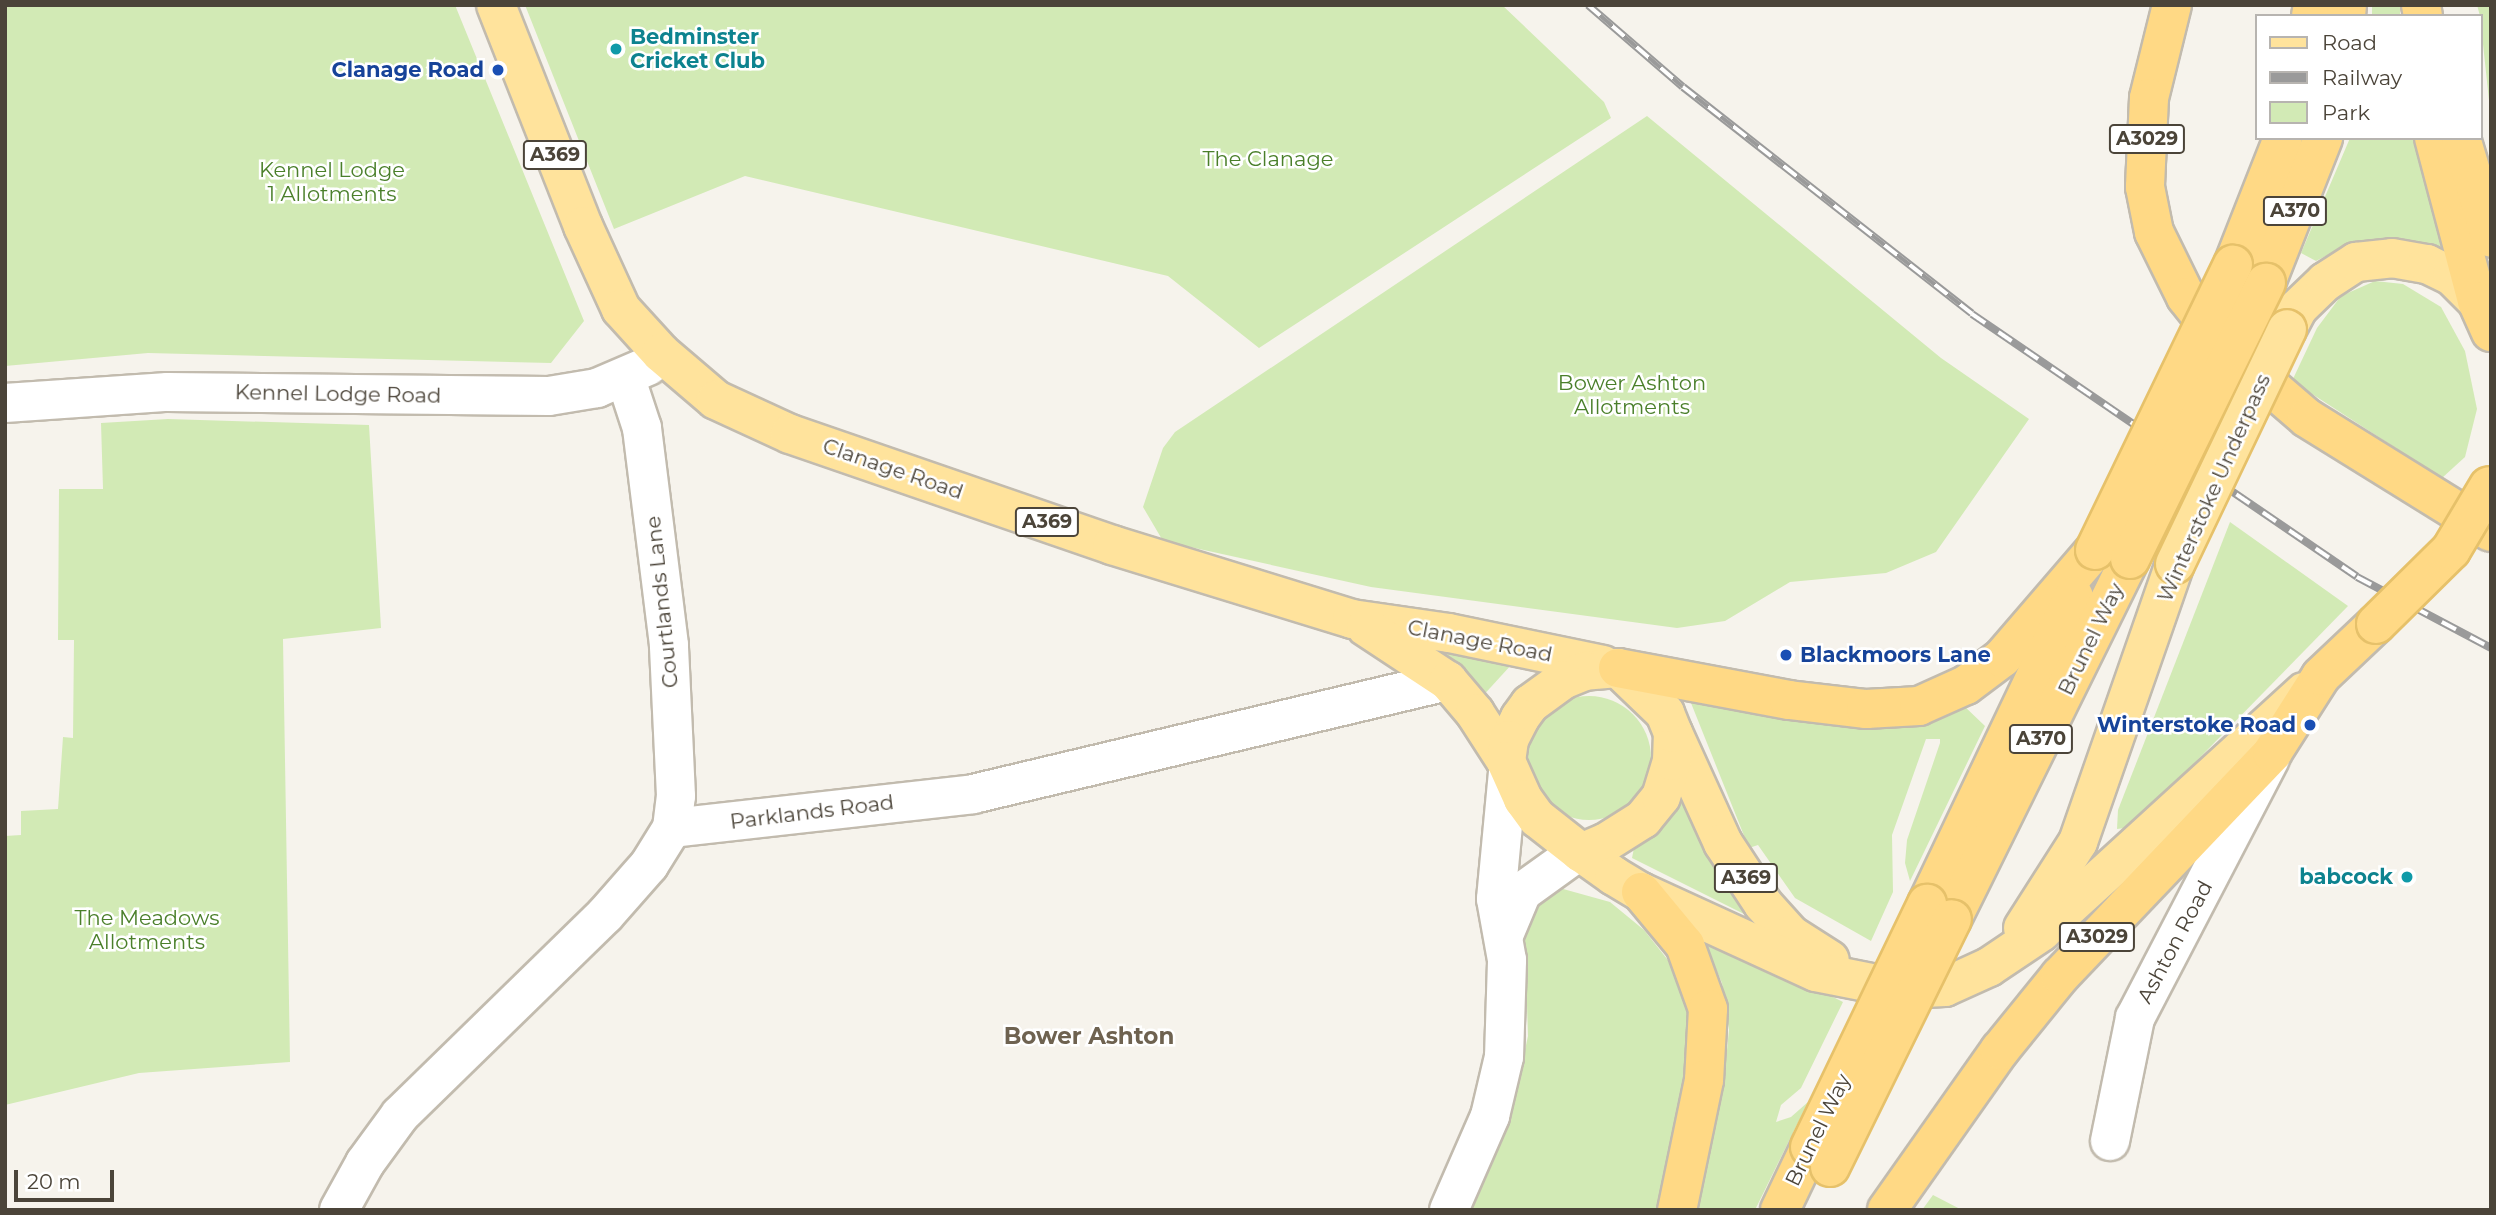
<!DOCTYPE html>
<style>
body{margin:0}
#map{position:relative;width:2496px;height:1215px;overflow:hidden;background:#f6f3ec;font-family:Montserrat,sans-serif}
div>[style]{position:absolute}
[style*='--x']{left:calc(var(--x)*1px);top:calc(var(--y)*1px);width:calc(var(--w)*1px);rotate:calc(var(--a)*1deg)}
.green>*{inset:0;background:#d2eab5;transform-origin:0 0}
.round{border-radius:50%}
.roads{filter:drop-shadow(2px 0 #c2bbae) drop-shadow(-2px 0 #c2bbae) drop-shadow(0 2px #c2bbae) drop-shadow(0 -2px #c2bbae)}
.minor>*{height:38px;margin:-19px;padding:0 19px;transform-origin:19px;border-radius:19px;background:#fff}
.primary>*{height:38px;margin:-19px;padding:0 19px;transform-origin:19px;border-radius:19px;background:#ffe39c}
.trunk>*{height:38px;margin:-19px;padding:0 19px;transform-origin:19px;border-radius:19px;background:#ffd985}
.rail>*{height:8px;margin-top:-4px;transform-origin:0;background:repeating-linear-gradient(90deg,#fff 0 16px,#9a9a9a 0 32px);box-sizing:border-box;border-block:2px solid #9a9a9a}
.bridges{filter:drop-shadow(2px 0 #e6c16a) drop-shadow(-2px 0 #e6c16a) drop-shadow(0 2px #e6c16a) drop-shadow(0 -2px #e6c16a)}
.primary-bridge>*{height:38px;margin:-19px;padding:0 19px;transform-origin:19px;border-radius:19px;background:#ffe39c}
.trunk-bridge>*{height:38px;margin:-19px;padding:0 19px;transform-origin:19px;border-radius:19px;background:#ffd985}
.dots>*{width:19px;height:19px;translate:-50% -50%;box-sizing:border-box;border:4px solid #fff;border-radius:50%}
span{translate:-50% -50%;white-space:nowrap;text-align:center;line-height:1.15;-webkit-text-stroke:5px #fff;paint-order:stroke}
.shield-label span{padding:2px 5px;background:#fff;border:2px solid;border-radius:5px;-webkit-text-stroke-width:0}
.shield-label{font-size:19px;color:#4b4439;font-weight:700}
.culture-label{font-size:21px;color:#0d838f;font-weight:700}
.left{translate:0 -50%;text-align:left}
.right{translate:-100% -50%;text-align:right}
.transit-label{font-size:21px;color:#164399;font-weight:700}
.park-label{font-size:21px;color:#4a7f2a}
.street-label{font-size:21px;color:#4b4439}
.neighbourhood-label{font-size:23px;color:#6e6250;font-weight:700}
.frame{position:absolute;inset:0;border:7px solid #4b4439;pointer-events:none}
.legend{position:absolute;left:2255px;top:14px;width:228px;height:126px;box-sizing:border-box;background:#fff;border:2px solid #b7b4b0;margin:0;padding:9px 12px;list-style:none;font-size:21px;color:#4b4439}
.legend li{display:flex;align-items:center;gap:14px;height:35px}
.legend b{width:35px;border:2px solid #b7b4b0}
.scale{position:absolute;left:14px;top:1170px;width:100px;height:32px;box-sizing:border-box;border:4px solid #4b4439;border-top:0;padding-left:9px;font-size:21px;line-height:24px;white-space:nowrap;color:#4b4439;-webkit-text-stroke:5px #fff;paint-order:stroke}
</style>
<div id="map">
<div class="green">
<div style="clip-path:polygon(5px 5px,455px 5px,584px 321px,551px 363px,148px 353px,5px 366px)"></div>
<div style="clip-path:polygon(525px 5px,1502px 5px,1604px 102px,1611px 118px,1259px 348px,1168px 276px,745px 176px,614px 229px)"></div>
<div style="left:2372px;top:5px;width:28px;height:11px"></div>
<div style="clip-path:polygon(2477px 5px,2491px 5px,2491px 119px,2480px 16px)"></div>
<div style="clip-path:polygon(1647px 116px,1941px 358px,2029px 419px,1936px 552px,1886px 573px,1790px 582px,1725px 621px,1677px 628px,1371px 587px,1163px 541px,1143px 507px,1163px 448px,1175px 432px)"></div>
<div style="clip-path:polygon(2350px 138px,2416px 138px,2449px 257px,2407px 239px,2355px 241px,2316px 261px,2301px 253px)"></div>
<div style="clip-path:polygon(2375px 281px,2403px 284px,2441px 307px,2465px 351px,2477px 409px,2465px 457px,2442px 478px,2292px 381px,2317px 328px,2341px 296px)"></div>
<div style="clip-path:polygon(168px 419px,369px 425px,381px 628px,283px 639px,290px 1062px,139px 1073px,5px 1105px,5px 836px,21px 835px,21px 811px,58px 809px,63px 737px,73px 738px,74px 640px,58px 640px,59px 489px,103px 489px,101px 423px)"></div>
<div style="clip-path:polygon(2230px 522px,2348px 606px,2132px 827px,2117px 829px,2118px 810px)"></div>
<div style="clip-path:polygon(1437px 649px,1512px 664px,1480px 699px,1435px 654px)"></div>
<div style="clip-path:polygon(1696px 694px,1962px 704px,1985px 726px,1910px 881px,1905px 863px,1907px 840px,1940px 743px,1940px 739px,1926px 739px,1892px 835px,1893px 892px,1871px 941px,1795px 898px,1758px 845px,1749px 848px,1691px 703px)"></div>
<div class="round" style="left:1527px;top:696px;width:124px;height:124px"></div>
<div style="clip-path:polygon(1684px 787px,1751px 904px,1744px 914px,1632px 858px,1634px 848px,1669px 820px)"></div>
<div style="clip-path:polygon(1556px 887px,1610px 902px,1644px 930px,1671px 964px,1686px 1000px,1692px 1055px,1658px 1210px,1472px 1210px,1509px 1124px,1528px 1036px,1524px 911px)"></div>
<div style="clip-path:polygon(1708px 934px,1843px 1002px,1801px 1088px,1781px 1105px,1776px 1122px,1791px 1117px,1808px 1102px,1755px 1210px,1694px 1210px,1726px 1060px,1729px 1030px,1722px 983px,1703px 939px)"></div>
<div style="clip-path:polygon(1933px 1195px,1962px 1210px,1922px 1210px)"></div>
</div>
<div class="roads">
<div class="minor">
<div style="--x:5;--y:403;--w:163;--a:-3.9"></div>
<div style="--x:168;--y:392;--w:381;--a:0.6"></div>
<div style="--x:549;--y:396;--w:49;--a:-9.5"></div>
<div style="--x:597;--y:388;--w:56;--a:-23.3"></div>
<div style="--x:672;--y:828;--w:303;--a:-6.4"></div>
<div style="--x:973;--y:794;--w:488;--a:-13.4"></div>
<div style="--x:1504;--y:935;--w:47;--a:-67.3"></div>
<div style="--x:1522;--y:892;--w:70;--a:-35.7"></div>
<div style="--x:2110;--y:1141;--w:126;--a:-78.5"></div>
<div style="--x:2135;--y:1018;--w:292;--a:-62.5"></div>
<div style="--x:339;--y:1210;--w:54;--a:-61"></div>
<div style="--x:365;--y:1163;--w:59;--a:-53.9"></div>
<div style="--x:400;--y:1115;--w:286;--a:-44.3"></div>
<div style="--x:605;--y:915;--w:67;--a:-48.7"></div>
<div style="--x:649;--y:865;--w:44;--a:-58.1"></div>
<div style="--x:672;--y:828;--w:32;--a:-83"></div>
<div style="--x:676;--y:796;--w:151;--a:-92.7"></div>
<div style="--x:669;--y:645;--w:219;--a:-97.1"></div>
<div style="--x:642;--y:428;--w:52;--a:-108.1"></div>
<div style="--x:1449;--y:1210;--w:103;--a:-66.4"></div>
<div style="--x:1490;--y:1116;--w:61;--a:-76.7"></div>
<div style="--x:1504;--y:1057;--w:97;--a:-88.2"></div>
<div style="--x:1507;--y:960;--w:62;--a:-100.2"></div>
<div style="--x:1496;--y:899;--w:128;--a:-84.6"></div>
</div>
<div class="primary">
<div style="--x:496;--y:5;--w:238;--a:68.5"></div>
<div style="--x:583;--y:226;--w:91;--a:65.4"></div>
<div style="--x:621;--y:309;--w:59;--a:47.7"></div>
<div style="--x:661;--y:353;--w:72;--a:40.5"></div>
<div style="--x:716;--y:400;--w:81;--a:24.7"></div>
<div style="--x:790;--y:434;--w:341;--a:19"></div>
<div style="--x:1112;--y:545;--w:251;--a:17.1"></div>
<div style="--x:1352;--y:619;--w:98;--a:8.2"></div>
<div style="--x:1449;--y:633;--w:157;--a:11.7"></div>
<div style="--x:2287;--y:329;--w:24;--a:-62"></div>
<div style="--x:2298;--y:308;--w:37;--a:-44"></div>
<div style="--x:2325;--y:282;--w:37;--a:-33"></div>
<div style="--x:2356;--y:262;--w:36;--a:-6"></div>
<div style="--x:2392;--y:258;--w:36;--a:10"></div>
<div style="--x:2427;--y:264;--w:28;--a:26"></div>
<div style="--x:2452;--y:276;--w:35;--a:45"></div>
<div style="--x:1366;--y:627;--w:98;--a:33.4"></div>
<div style="--x:1448;--y:681;--w:42;--a:49.8"></div>
<div style="--x:1475;--y:713;--w:57;--a:57.1"></div>
<div style="--x:1674;--y:735;--w:119;--a:65.6"></div>
<div style="--x:1723;--y:843;--w:73;--a:56.7"></div>
<div style="--x:1763;--y:904;--w:42;--a:47.9"></div>
<div style="--x:1791;--y:935;--w:46;--a:32.7"></div>
<div style="--x:1581;--y:853;--w:26;--a:-23"></div>
<div style="--x:1605;--y:843;--w:45;--a:-32.3"></div>
<div style="--x:1643;--y:819;--w:28;--a:-51"></div>
<div style="--x:1661;--y:797;--w:38;--a:-73"></div>
<div style="--x:1672;--y:761;--w:28;--a:-88"></div>
<div style="--x:1673;--y:733;--w:22;--a:-112"></div>
<div style="--x:1665;--y:713;--w:65;--a:-136.2"></div>
<div style="--x:1618;--y:668;--w:33;--a:175"></div>
<div style="--x:1585;--y:671;--w:24;--a:158"></div>
<div style="--x:1563;--y:680;--w:41;--a:144"></div>
<div style="--x:1530;--y:704;--w:17;--a:126"></div>
<div style="--x:1520;--y:718;--w:25;--a:117"></div>
<div style="--x:1509;--y:740;--w:21;--a:98"></div>
<div style="--x:1506;--y:761;--w:42;--a:65.9"></div>
<div style="--x:1523;--y:799;--w:24;--a:54"></div>
<div style="--x:1537;--y:818;--w:53;--a:38.2"></div>
<div style="--x:1579;--y:851;--w:43;--a:35.5"></div>
<div style="--x:1614;--y:876;--w:31;--a:31"></div>
<div style="--x:1641;--y:892;--w:192;--a:24.6"></div>
<div style="--x:1816;--y:972;--w:88;--a:11.2"></div>
<div style="--x:1902;--y:989;--w:43;--a:-2.7"></div>
<div style="--x:1945;--y:987;--w:48;--a:-24.4"></div>
<div style="--x:1989;--y:967;--w:63;--a:-33.9"></div>
<div style="--x:2041;--y:932;--w:356;--a:-42.4"></div>
<div style="--x:2023;--y:928;--w:102;--a:-57.4"></div>
<div style="--x:2078;--y:842;--w:294;--a:-70.8"></div>
</div>
<div class="trunk">
<div style="--x:2172;--y:5;--w:96;--a:103.9"></div>
<div style="--x:2149;--y:98;--w:89;--a:92.6"></div>
<div style="--x:2145;--y:187;--w:46;--a:78.7"></div>
<div style="--x:2154;--y:232;--w:72;--a:63.8"></div>
<div style="--x:2186;--y:297;--w:68;--a:51.6"></div>
<div style="--x:2228;--y:350;--w:104;--a:40.7"></div>
<div style="--x:2307;--y:418;--w:216;--a:31.8"></div>
<div style="--x:2421;--y:5;--w:11;--a:80"></div>
<div style="--x:2311;--y:16;--w:11;--a:-80"></div>
<div style="--x:2346;--y:16;--w:11;--a:-85"></div>
<div style="--x:2434;--y:138;--w:169;--a:75.2"></div>
<div style="--x:2477;--y:301;--w:34;--a:66"></div>
<div style="--x:2461;--y:138;--w:104;--a:73.3"></div>
<div style="--x:2233;--y:265;--w:136;--a:-68.5"></div>
<div style="--x:2266;--y:283;--w:156;--a:-68.5"></div>
<div style="--x:1618;--y:668;--w:174;--a:10.6"></div>
<div style="--x:1789;--y:700;--w:78;--a:6.7"></div>
<div style="--x:1866;--y:709;--w:53;--a:-3.2"></div>
<div style="--x:1919;--y:706;--w:51;--a:-24.1"></div>
<div style="--x:1966;--y:685;--w:45;--a:-36.9"></div>
<div style="--x:2002;--y:658;--w:143;--a:-49.3"></div>
<div style="--x:1641;--y:892;--w:69;--a:50.3"></div>
<div style="--x:1685;--y:945;--w:68;--a:70.2"></div>
<div style="--x:1708;--y:1009;--w:71;--a:93.2"></div>
<div style="--x:1704;--y:1080;--w:133;--a:101.7"></div>
<div style="--x:1927;--y:904;--w:341;--a:-64.5"></div>
<div style="--x:1952;--y:919;--w:402;--a:-63.7"></div>
<div style="--x:1780;--y:1210;--w:70;--a:-64.5"></div>
<div style="--x:1887;--y:1210;--w:196;--a:-54.8"></div>
<div style="--x:2000;--y:1050;--w:95;--a:-51"></div>
<div style="--x:2060;--y:976;--w:308;--a:-46.4"></div>
<div style="--x:2272;--y:753;--w:91;--a:-57.5"></div>
<div style="--x:2321;--y:676;--w:76;--a:-43.4"></div>
</div>
</div>
<div class="rail">
<div style="--x:1588;--y:5;--w:125;--a:40.8"></div>
<div style="--x:1683;--y:87;--w:367;--a:38.1"></div>
<div style="--x:1972;--y:314;--w:466;--a:34.3"></div>
<div style="--x:2357;--y:577;--w:152;--a:27.9"></div>
</div>
<div class="bridges">
<div class="primary-bridge">
<div style="--x:2175;--y:564;--w:260;--a:-64.5"></div>
</div>
<div class="trunk-bridge">
<div style="--x:2095;--y:550;--w:317;--a:-64.2"></div>
<div style="--x:2130;--y:559;--w:308;--a:-63.8"></div>
<div style="--x:2376;--y:624;--w:105;--a:-44.6"></div>
<div style="--x:2451;--y:550;--w:74;--a:-59.3"></div>
<div style="--x:1810;--y:1147;--w:270;--a:-64.3"></div>
<div style="--x:1830;--y:1167;--w:276;--a:-63.8"></div>
</div>
</div>
<div class="dots">
<div style="left:616px;top:49px;background:#0f9aa8"></div>
<div style="left:498px;top:70px;background:#1a4fb4"></div>
<div style="left:1786px;top:655px;background:#1a4fb4"></div>
<div style="left:2310px;top:725px;background:#1a4fb4"></div>
<div style="left:2407px;top:877px;background:#0f9aa8"></div>
</div>
<div class="shield-label">
<span style="left:2147px;top:139px">A3029</span>
<span style="left:555px;top:155px">A369</span>
<span style="left:2295px;top:211px">A370</span>
<span style="left:1047px;top:522px">A369</span>
<span style="left:2041px;top:739px">A370</span>
<span style="left:1746px;top:878px">A369</span>
<span style="left:2097px;top:937px">A3029</span>
</div>
<div class="culture-label">
<span class="left" style="left:630px;top:49px">Bedminster<br>Cricket Club</span>
<span class="right" style="left:2393px;top:877px">babcock</span>
</div>
<div class="transit-label">
<span class="right" style="left:484px;top:70px">Clanage Road</span>
<span class="left" style="left:1800px;top:655px">Blackmoors Lane</span>
<span class="right" style="left:2296px;top:725px">Winterstoke Road</span>
</div>
<div class="park-label">
<span style="left:1268px;top:159px">The Clanage</span>
<span style="left:332px;top:182px">Kennel Lodge<br>1 Allotments</span>
<span style="left:1632px;top:395px">Bower Ashton<br>Allotments</span>
<span style="left:147px;top:930px">The Meadows<br>Allotments</span>
</div>
<div class="street-label">
<span style="left:338px;top:394px;rotate:1deg">Kennel Lodge Road</span>
<span style="left:893px;top:469px;rotate:19deg">Clanage Road</span>
<span style="left:2214px;top:488px;rotate:-66deg">Winterstoke Underpass</span>
<span style="left:662px;top:602px;rotate:-96deg">Courtlands Lane</span>
<span style="left:2091px;top:639px;rotate:-64deg">Brunel Way</span>
<span style="left:1480px;top:641px;rotate:11deg">Clanage Road</span>
<span style="left:812px;top:812px;rotate:-7deg">Parklands Road</span>
<span style="left:2175px;top:942px;rotate:-62deg">Ashton Road</span>
<span style="left:1818px;top:1130px;rotate:-64deg">Brunel Way</span>
</div>
<div class="neighbourhood-label">
<span style="left:1089px;top:1036px">Bower Ashton</span>
</div>
<div class="frame"></div>
<ul class="legend">
<li><b style="height:9px;background:#ffe39c"></b>Road</li>
<li><b style="height:9px;background:#9a9a9a"></b>Railway</li>
<li><b style="height:19px;background:#d2eab5"></b>Park</li>
</ul>
<div class="scale">20 m</div>
</div>
